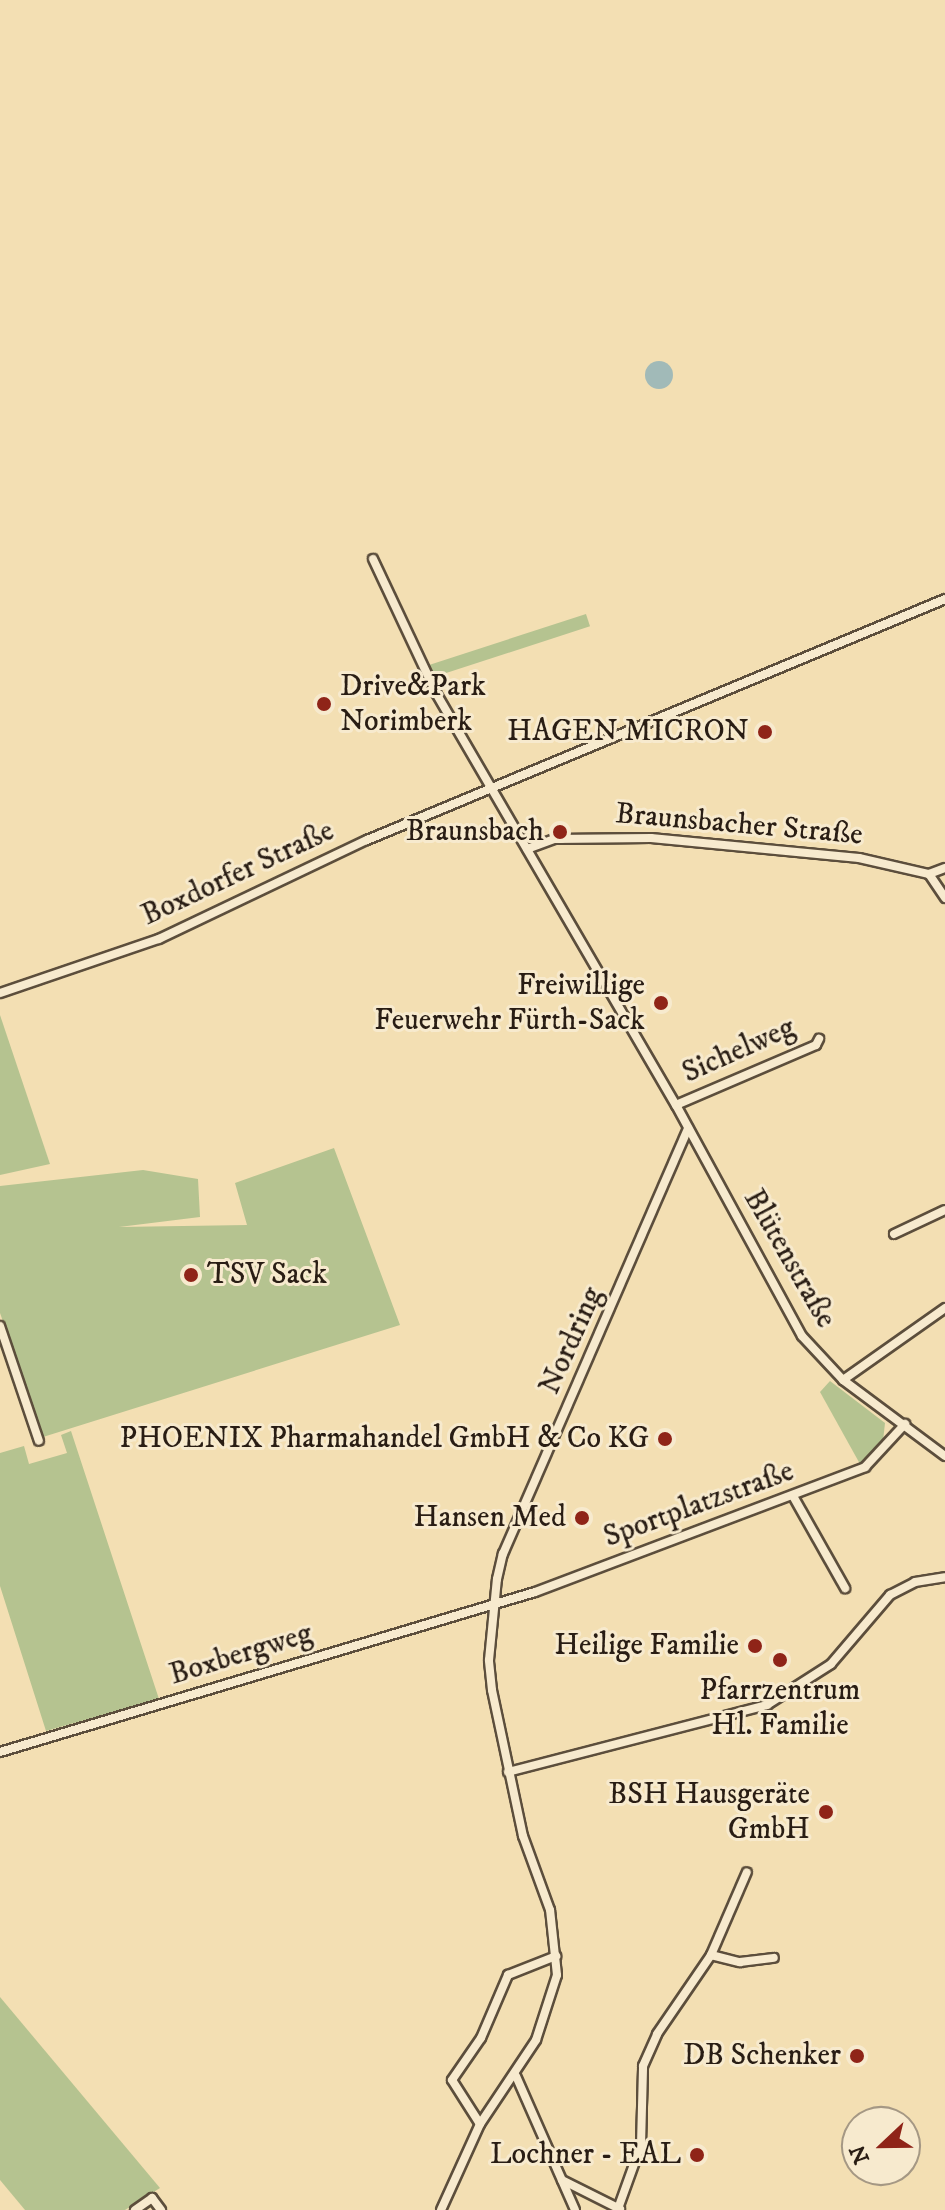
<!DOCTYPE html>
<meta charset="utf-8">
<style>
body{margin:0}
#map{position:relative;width:945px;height:2210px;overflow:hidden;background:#f3dfb3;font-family:"IM FELL DW Pica",serif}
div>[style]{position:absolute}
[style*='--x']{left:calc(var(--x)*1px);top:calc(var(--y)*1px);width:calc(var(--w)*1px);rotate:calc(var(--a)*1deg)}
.green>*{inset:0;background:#b5c390;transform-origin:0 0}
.water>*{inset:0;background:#a1bab8}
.round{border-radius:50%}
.roads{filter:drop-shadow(2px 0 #5c4e3c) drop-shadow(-2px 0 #5c4e3c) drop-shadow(0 2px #5c4e3c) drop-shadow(0 -2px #5c4e3c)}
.minor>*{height:8px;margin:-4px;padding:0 4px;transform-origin:4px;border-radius:4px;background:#f7eace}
.dots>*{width:22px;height:22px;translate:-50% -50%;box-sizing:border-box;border:4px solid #f7eace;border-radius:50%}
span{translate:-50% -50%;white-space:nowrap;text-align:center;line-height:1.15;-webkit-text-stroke:6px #f7eace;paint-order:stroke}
.poi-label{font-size:30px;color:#291d14}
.left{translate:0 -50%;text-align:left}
.right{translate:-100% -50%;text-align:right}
.street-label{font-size:30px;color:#291d14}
.north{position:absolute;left:841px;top:2106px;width:80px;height:80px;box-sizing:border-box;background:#f7eace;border:2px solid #a59884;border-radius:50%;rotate:248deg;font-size:22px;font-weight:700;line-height:32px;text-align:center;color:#291d14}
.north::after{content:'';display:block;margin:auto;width:28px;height:36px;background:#8f2418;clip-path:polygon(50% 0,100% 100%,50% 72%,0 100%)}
</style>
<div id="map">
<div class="green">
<div style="left:586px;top:614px;width:13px;height:165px;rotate:72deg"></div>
<div style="clip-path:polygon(0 1015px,50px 1164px,0 1175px)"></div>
<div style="clip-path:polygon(334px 1148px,400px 1325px,43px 1437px,0 1313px,0 1186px,143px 1170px,198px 1179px,200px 1217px,119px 1227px,247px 1225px,235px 1183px)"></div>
<div style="clip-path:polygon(830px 1381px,885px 1423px,883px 1441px,860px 1464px,820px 1392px)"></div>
<div style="clip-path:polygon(71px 1431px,159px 1699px,46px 1731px,0 1586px,0 1453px,24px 1446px,29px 1464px,67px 1453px,61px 1435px)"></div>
<div style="clip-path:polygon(0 1997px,160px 2188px,125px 2210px,25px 2210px,0 2180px)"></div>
</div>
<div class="water">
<div class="round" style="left:645px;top:361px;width:28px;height:28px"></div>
</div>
<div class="roads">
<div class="minor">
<div style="--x:373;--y:559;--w:148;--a:64.8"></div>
<div style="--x:436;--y:693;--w:477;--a:59.8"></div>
<div style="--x:676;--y:1105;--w:263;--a:61.4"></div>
<div style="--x:802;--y:1336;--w:60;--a:47"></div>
<div style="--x:843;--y:1380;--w:127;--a:36.7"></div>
<div style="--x:527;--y:849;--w:29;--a:-20"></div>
<div style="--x:554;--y:839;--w:97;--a:-0.6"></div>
<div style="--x:651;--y:838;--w:209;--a:5.5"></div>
<div style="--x:859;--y:858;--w:72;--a:12.9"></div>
<div style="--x:929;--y:874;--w:17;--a:-21"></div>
<div style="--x:929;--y:874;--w:29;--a:56"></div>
<div style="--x:0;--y:993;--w:168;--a:-18.8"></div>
<div style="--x:159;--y:939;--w:230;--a:-25.5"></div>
<div style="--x:367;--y:840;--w:626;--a:-22.63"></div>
<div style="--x:676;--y:1105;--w:152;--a:-23.2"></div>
<div style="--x:816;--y:1045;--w:7;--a:-63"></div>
<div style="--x:894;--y:1234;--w:56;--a:-25.2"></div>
<div style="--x:0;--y:1326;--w:121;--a:71.3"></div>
<div style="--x:843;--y:1380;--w:125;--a:-35.2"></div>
<div style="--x:793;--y:1496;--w:106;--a:60.5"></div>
<div style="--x:0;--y:1752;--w:558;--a:-16.65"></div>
<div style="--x:535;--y:1592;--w:353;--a:-20.7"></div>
<div style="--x:865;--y:1467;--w:59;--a:-47.1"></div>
<div style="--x:508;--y:1772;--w:268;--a:-14.5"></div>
<div style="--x:767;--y:1705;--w:76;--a:-32.6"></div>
<div style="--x:831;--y:1664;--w:91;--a:-49.5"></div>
<div style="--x:890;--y:1595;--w:28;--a:-27"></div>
<div style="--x:915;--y:1582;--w:30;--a:-9"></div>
<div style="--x:711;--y:1955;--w:90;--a:-66.6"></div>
<div style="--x:516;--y:2076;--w:146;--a:66.2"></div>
<div style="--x:480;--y:2124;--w:52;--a:-122.5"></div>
<div style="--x:452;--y:2080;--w:51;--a:-55.4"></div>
<div style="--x:481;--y:2038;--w:69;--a:-66.8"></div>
<div style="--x:508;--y:1975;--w:52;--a:-21.6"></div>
<div style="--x:562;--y:2180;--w:65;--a:26.6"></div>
<div style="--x:619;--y:2206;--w:65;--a:-70.2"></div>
<div style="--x:641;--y:2145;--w:79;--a:-88.5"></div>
<div style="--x:643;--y:2066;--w:35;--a:-66"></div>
<div style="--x:657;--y:2034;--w:96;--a:-55.6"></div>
<div style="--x:711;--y:1955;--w:30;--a:14"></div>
<div style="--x:740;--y:1962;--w:34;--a:-7"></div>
<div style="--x:135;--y:2210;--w:21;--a:-35"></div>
<div style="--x:152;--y:2198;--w:15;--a:53"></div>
<div style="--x:441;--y:2210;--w:94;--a:-65.6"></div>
<div style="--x:480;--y:2124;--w:101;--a:-56.3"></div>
<div style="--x:536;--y:2040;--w:68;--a:-72.1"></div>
<div style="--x:557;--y:1975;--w:65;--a:-96.1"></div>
<div style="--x:550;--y:1910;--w:79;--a:-110"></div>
<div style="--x:523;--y:1836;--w:149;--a:-102"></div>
<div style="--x:492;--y:1690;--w:30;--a:-96"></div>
<div style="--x:489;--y:1660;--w:81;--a:-84.4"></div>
<div style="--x:497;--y:1579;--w:26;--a:-77"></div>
<div style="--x:503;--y:1554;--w:464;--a:-66.5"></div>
</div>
</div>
<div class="dots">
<div style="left:324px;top:704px;background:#8f2418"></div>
<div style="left:765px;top:732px;background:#8f2418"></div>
<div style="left:560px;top:832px;background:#8f2418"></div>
<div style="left:661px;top:1003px;background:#8f2418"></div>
<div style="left:191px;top:1275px;background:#8f2418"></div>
<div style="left:665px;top:1439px;background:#8f2418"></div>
<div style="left:582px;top:1518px;background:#8f2418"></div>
<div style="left:755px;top:1646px;background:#8f2418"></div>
<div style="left:780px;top:1660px;background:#8f2418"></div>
<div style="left:826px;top:1812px;background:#8f2418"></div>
<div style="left:857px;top:2056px;background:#8f2418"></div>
<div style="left:697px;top:2155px;background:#8f2418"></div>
</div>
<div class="poi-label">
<span class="left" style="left:340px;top:704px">Drive&amp;Park<br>Norimberk</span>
<span class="right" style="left:749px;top:732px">HAGEN MICRON</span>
<span class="right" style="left:544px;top:832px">Braunsbach</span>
<span class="right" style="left:645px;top:1003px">Freiwillige<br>Feuerwehr Fürth-Sack</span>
<span class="left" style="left:207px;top:1275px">TSV Sack</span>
<span class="right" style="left:649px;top:1439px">PHOENIX Pharmahandel GmbH &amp; Co KG</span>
<span class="right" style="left:566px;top:1518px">Hansen Med</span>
<span class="right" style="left:739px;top:1646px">Heilige Familie</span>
<span style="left:780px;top:1708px">Pfarrzentrum<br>Hl. Familie</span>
<span class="right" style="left:810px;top:1812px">BSH Hausgeräte<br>GmbH</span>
<span class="right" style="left:841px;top:2056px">DB Schenker</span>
<span class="right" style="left:681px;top:2155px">Lochner - EAL</span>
</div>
<div class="street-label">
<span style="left:739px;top:825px;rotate:5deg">Braunsbacher Straße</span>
<span style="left:238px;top:874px;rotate:-25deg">Boxdorfer Straße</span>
<span style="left:739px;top:1051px;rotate:-24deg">Sichelweg</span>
<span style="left:789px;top:1259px;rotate:60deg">Blütenstraße</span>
<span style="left:572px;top:1341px;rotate:-66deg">Nordring</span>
<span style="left:699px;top:1505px;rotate:-20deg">Sportplatzstraße</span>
<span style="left:241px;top:1655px;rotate:-17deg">Boxbergweg</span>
</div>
<div class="north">N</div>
</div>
